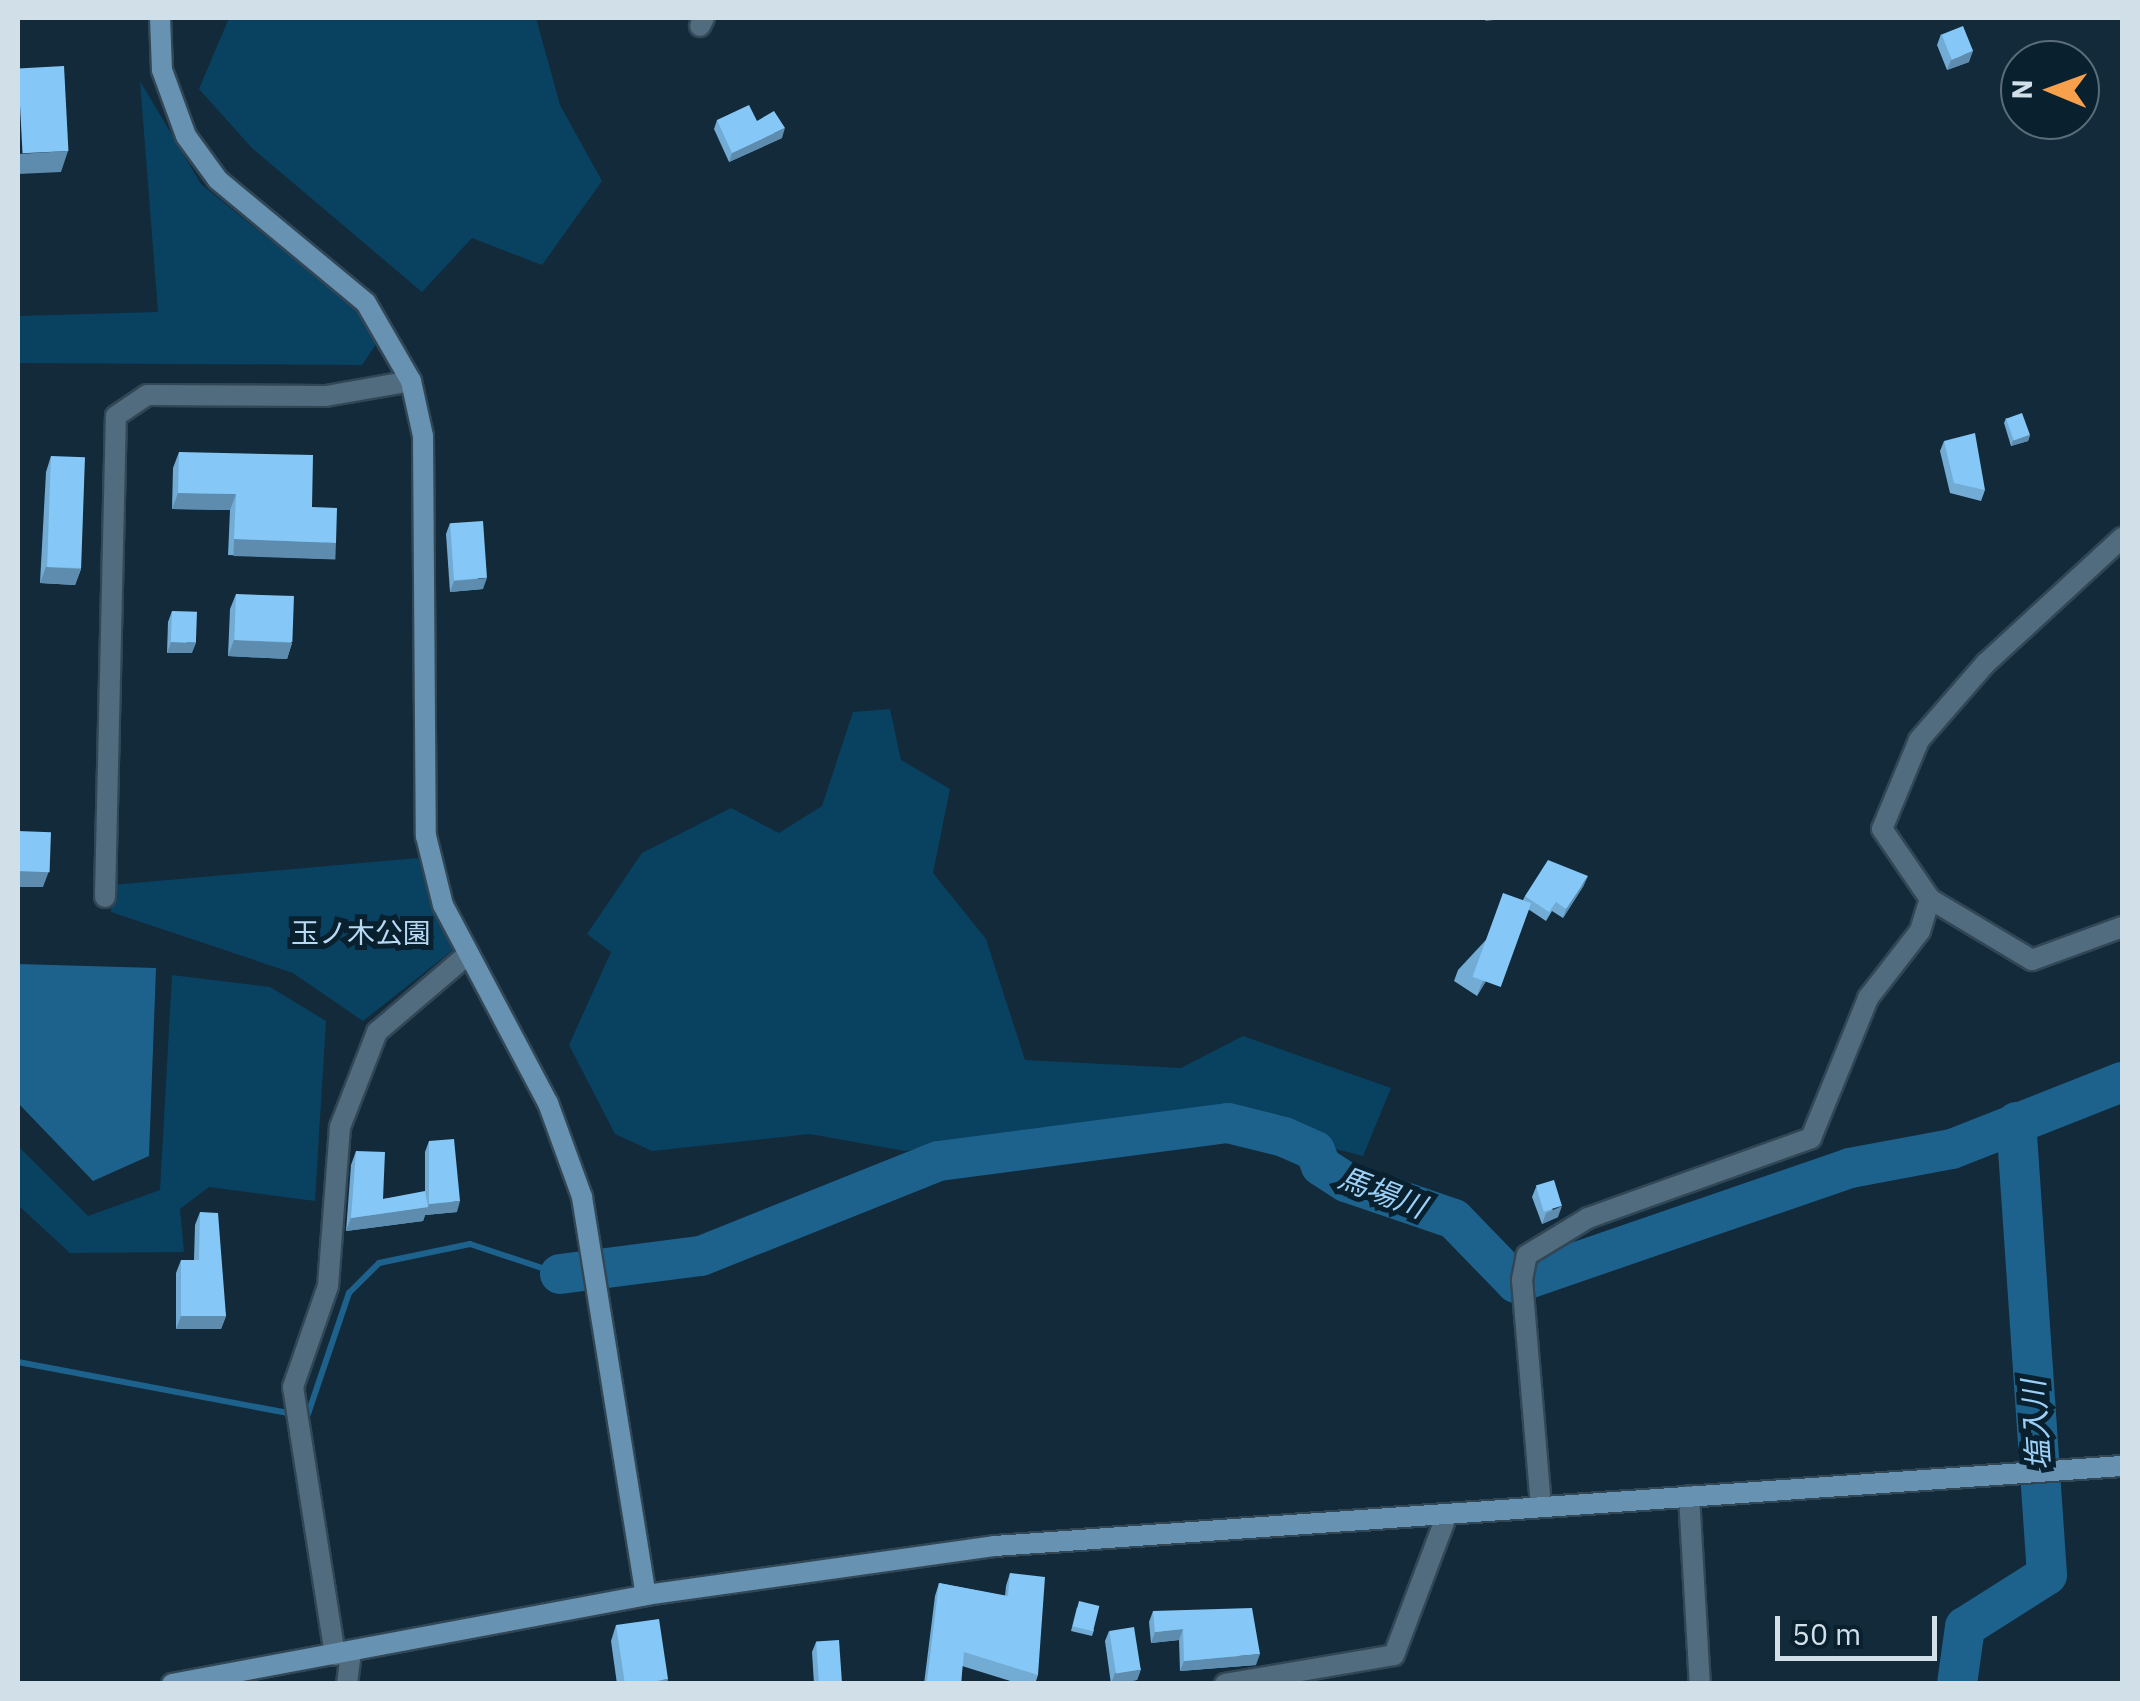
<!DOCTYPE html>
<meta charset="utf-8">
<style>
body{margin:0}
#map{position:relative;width:2140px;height:1701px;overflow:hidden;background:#132a3a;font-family:"IBM Plex Sans","Noto Sans JP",sans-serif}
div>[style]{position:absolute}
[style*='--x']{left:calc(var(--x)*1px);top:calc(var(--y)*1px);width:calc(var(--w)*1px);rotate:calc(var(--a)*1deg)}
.green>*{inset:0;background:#094161}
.water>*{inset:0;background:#1d628d}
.stream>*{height:6px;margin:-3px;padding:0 3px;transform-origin:3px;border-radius:3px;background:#1d628d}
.river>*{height:40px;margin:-20px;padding:0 20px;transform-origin:20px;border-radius:20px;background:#1d628d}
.roads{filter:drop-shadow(2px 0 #314756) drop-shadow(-2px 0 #314756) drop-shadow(0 2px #314756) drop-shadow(0 -2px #314756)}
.street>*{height:20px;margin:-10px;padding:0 10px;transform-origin:10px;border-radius:10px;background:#526c7f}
.secondary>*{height:20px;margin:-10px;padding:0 10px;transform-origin:10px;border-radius:10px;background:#6892b1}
.wall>*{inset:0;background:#72acd5}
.shaded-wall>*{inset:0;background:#5d8cae;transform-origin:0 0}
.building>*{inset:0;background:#85c8f8;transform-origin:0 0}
span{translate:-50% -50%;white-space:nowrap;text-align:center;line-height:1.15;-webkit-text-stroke:10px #09202f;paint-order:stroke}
.park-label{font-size:28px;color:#b8d9f3}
.water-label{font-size:30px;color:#9cd0f6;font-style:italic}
.frame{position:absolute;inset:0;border:20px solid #d1dfe9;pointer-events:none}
.north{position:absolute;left:2000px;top:40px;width:100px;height:100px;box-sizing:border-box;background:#09202f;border:2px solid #596c79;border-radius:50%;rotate:271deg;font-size:28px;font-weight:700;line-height:40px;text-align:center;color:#d1dfe9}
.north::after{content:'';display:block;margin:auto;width:35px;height:45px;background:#f9a04c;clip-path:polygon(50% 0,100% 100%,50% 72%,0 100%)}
.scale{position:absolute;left:1775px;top:1616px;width:162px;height:45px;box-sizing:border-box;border:5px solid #d1dfe9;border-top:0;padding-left:12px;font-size:30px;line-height:35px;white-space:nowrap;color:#d1dfe9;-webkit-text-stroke:8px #09202f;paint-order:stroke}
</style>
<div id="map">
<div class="green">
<div style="clip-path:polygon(229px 18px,536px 18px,560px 105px,602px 181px,542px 265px,472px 238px,422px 292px,252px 148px,199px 89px)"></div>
<div style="clip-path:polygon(140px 81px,201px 184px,270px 240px,347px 283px,383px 334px,362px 365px,18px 363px,18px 316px,158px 312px)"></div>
<div style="clip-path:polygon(890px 709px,901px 760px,950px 789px,933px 873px,986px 939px,1025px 1060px,1181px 1068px,1243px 1036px,1391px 1088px,1363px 1156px,1210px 1117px,1036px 1128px,905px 1151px,810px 1134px,652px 1151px,615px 1134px,569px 1045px,611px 952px,587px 934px,642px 853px,731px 808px,779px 833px,822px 806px,853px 712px)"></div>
<div style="clip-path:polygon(418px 858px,453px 950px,363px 1021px,293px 973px,111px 912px,112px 885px)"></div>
<div style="clip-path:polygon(172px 975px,270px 987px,326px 1021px,315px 1201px,209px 1187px,180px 1209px,184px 1252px,70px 1253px,18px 1205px,18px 1146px,88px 1216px,160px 1190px)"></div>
</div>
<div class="water">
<div style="clip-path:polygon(18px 964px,156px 968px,149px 1156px,93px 1181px,18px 1103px)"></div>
</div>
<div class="stream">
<div style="--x:18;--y:1362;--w:275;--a:10.7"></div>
<div style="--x:308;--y:1414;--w:128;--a:-71.3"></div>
<div style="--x:349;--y:1293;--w:42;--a:-45"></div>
<div style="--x:379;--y:1263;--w:93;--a:-11.8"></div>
<div style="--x:470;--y:1244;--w:95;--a:18.4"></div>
</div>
<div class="river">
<div style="--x:560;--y:1274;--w:142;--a:-7.3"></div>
<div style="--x:701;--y:1256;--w:256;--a:-21.8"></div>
<div style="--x:939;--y:1161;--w:291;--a:-7.5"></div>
<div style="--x:1228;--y:1123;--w:58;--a:14"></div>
<div style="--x:1284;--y:1137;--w:34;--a:24"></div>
<div style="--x:1315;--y:1151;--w:16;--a:68"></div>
<div style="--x:1321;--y:1166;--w:30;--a:33"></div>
<div style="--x:1346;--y:1182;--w:114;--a:18.9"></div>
<div style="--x:1454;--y:1219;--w:89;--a:45.9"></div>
<div style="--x:1516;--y:1283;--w:353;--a:-19"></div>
<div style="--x:1850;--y:1168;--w:104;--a:-10.6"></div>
<div style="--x:1952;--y:1149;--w:183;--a:-21.5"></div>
<div style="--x:1957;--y:1684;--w:58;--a:-82"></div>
<div style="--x:1965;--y:1627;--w:97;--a:-32.4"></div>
<div style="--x:2047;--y:1575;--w:454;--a:-93.9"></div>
</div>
<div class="roads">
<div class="street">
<div style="--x:700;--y:26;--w:9;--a:-63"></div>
<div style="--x:105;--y:897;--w:481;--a:-88.7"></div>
<div style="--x:116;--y:416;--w:37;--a:-34"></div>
<div style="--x:147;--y:395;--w:179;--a:0.3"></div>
<div style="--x:326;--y:396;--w:86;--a:-10"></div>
<div style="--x:1930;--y:899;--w:119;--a:30.9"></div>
<div style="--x:2032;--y:960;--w:96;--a:-20.1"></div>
<div style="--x:1689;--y:1496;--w:188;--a:86.7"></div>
<div style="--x:1541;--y:1506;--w:227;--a:-94.8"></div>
<div style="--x:1522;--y:1280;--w:25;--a:-79"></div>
<div style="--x:1527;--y:1255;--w:71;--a:-31.2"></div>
<div style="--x:1588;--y:1218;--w:237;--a:-19.7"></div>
<div style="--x:1811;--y:1138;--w:151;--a:-67.8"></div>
<div style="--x:1868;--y:998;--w:85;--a:-52.2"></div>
<div style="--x:1920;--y:931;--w:34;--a:-73"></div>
<div style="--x:1930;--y:899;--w:85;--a:-124.4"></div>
<div style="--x:1882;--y:829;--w:96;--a:-67.4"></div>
<div style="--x:1919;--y:740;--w:102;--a:-49"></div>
<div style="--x:1986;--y:663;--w:185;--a:-42.6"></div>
<div style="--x:335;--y:1655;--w:271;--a:-98.9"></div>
<div style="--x:293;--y:1387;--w:107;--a:-70.9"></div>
<div style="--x:328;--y:1286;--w:159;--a:-85.7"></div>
<div style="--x:340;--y:1127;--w:102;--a:-68.7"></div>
<div style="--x:377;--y:1032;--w:118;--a:-40.5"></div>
<div style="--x:347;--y:1684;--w:31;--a:-83"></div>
<div style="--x:1225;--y:1684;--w:171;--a:-9.7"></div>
<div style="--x:1394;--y:1655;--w:150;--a:-69.3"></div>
</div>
<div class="secondary">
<div style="--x:160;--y:18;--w:52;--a:87.8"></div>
<div style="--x:162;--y:70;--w:70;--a:70"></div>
<div style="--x:186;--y:136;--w:54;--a:54"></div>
<div style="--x:218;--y:180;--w:192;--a:39.7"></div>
<div style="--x:366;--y:303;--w:90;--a:60"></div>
<div style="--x:411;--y:381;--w:56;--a:77.7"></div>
<div style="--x:423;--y:436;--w:400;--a:89.6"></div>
<div style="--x:426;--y:836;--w:71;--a:76.2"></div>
<div style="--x:443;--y:905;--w:224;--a:62.1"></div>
<div style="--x:548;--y:1103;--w:100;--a:70.1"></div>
<div style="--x:582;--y:1197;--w:403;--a:80.9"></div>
<div style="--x:172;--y:1684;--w:482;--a:-10.6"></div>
<div style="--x:646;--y:1595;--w:352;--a:-8"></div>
<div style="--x:995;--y:1546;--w:1130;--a:-4.06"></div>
</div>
</div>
<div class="wall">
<div style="clip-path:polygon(1941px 34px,1969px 62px,1947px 70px,1937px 45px)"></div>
<div style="clip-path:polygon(717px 120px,757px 121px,782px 138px,729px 162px,714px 129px)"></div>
<div style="clip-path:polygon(2006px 418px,2030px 435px,2028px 441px,2011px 446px,2004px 423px)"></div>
<div style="clip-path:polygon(1944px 441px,1985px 490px,1981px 501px,1950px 493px,1940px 451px)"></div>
<div style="clip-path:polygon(179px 452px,312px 507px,330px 559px,228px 555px,230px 510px,172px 509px,173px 468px)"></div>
<div style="clip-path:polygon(51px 456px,81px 569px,75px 585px,40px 583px,46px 472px)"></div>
<div style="clip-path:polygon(450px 523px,483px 589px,450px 592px,446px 534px)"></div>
<div style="clip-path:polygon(236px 594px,292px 643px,287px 659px,228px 656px,230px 609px)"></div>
<div style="clip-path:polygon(172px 611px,192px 653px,167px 653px,168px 622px)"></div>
<div style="clip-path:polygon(1584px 885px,1563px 918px,1552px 911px,1546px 921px,1528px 909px,1477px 996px,1454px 981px,1458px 970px,1523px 900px,1525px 896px)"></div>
<div style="clip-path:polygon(429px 1141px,457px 1212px,425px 1215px,423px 1221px,346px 1231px,351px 1165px,356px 1151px,383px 1199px,425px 1193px,425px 1152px)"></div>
<div style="clip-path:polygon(1536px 1187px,1558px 1217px,1542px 1224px,1532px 1197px)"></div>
<div style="clip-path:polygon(200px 1212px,226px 1316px,221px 1329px,176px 1329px,176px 1273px,181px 1260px,194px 1260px,195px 1225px)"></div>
<div style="clip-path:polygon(1010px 1573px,1038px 1675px,1035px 1684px,1020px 1684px,962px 1666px,961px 1684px,924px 1684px,935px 1596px,939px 1583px,1005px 1596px,1006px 1586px)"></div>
<div style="clip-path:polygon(1077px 1607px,1094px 1630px,1092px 1636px,1071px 1631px)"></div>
<div style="clip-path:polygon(1153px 1611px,1256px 1665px,1180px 1671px,1179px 1640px,1151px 1643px,1149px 1622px)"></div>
<div style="clip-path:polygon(616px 1625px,667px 1684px,617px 1684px,611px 1641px)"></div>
<div style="clip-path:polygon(1109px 1631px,1141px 1669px,1137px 1680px,1111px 1684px,1105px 1641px)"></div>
<div style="clip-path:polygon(816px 1642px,842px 1684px,814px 1684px,812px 1652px)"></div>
</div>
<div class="shaded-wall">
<div style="clip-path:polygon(1487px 18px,1512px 18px,1485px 21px)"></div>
<div style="clip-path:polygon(1973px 51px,1969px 62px,1947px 70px,1951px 60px)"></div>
<div style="clip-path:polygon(785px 128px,782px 138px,729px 162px,732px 153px)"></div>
<div style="clip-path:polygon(68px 151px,61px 172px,18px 174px,18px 154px)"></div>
<div style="clip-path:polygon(2030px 435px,2028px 441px,2011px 446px,2013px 440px)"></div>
<div style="clip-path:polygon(178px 493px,236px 494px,230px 510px,172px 509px)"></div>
<div style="left:234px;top:539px;width:102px;height:17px;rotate:2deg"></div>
<div style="clip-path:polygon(46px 567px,81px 569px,75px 585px,40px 583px)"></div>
<div style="clip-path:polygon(487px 578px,483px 589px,450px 592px,454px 581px)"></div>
<div style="clip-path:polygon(234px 640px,292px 643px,287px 659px,228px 656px)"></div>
<div style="clip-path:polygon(171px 642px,196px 643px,192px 653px,167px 653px)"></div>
<div style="clip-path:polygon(18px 871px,49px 871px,43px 887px,18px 887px)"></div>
<div style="clip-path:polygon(1588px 876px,1584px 885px,1563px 918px,1566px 909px)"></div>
<div style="clip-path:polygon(1531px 903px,1527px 914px,1477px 996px,1481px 985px)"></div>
<div style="clip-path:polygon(460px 1201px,457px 1212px,425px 1215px,429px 1204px)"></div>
<div style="clip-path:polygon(1562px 1206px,1558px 1217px,1542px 1224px,1546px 1213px)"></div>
<div style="clip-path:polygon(428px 1207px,423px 1221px,346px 1231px,351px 1218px)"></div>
<div style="clip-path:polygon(181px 1316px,226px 1316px,221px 1329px,176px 1329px)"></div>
<div style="clip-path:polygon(1183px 1629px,1179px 1640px,1151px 1643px,1155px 1632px)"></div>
<div style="clip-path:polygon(1260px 1654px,1256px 1665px,1180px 1671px,1184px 1661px)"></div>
<div style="clip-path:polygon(1141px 1669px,1137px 1680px,1111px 1684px,1115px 1673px)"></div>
<div style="clip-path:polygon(668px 1679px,667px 1684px,639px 1684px)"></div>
</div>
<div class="building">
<div style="left:1963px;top:26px;width:27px;height:23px;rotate:68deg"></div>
<div style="left:64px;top:66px;width:85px;height:46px;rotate:87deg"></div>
<div style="clip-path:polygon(749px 105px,757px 121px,774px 111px,785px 128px,732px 153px,717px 120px)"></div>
<div style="left:2022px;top:413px;width:23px;height:17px;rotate:70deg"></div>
<div style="clip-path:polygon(1975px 433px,1985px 490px,1954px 483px,1944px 441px)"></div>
<div style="clip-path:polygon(179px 452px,313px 455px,312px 507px,337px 508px,336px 543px,234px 539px,236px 494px,178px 493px)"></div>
<div style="left:51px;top:456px;width:34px;height:111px;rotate:2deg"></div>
<div style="left:483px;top:521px;width:57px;height:33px;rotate:86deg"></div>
<div style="left:236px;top:594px;width:58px;height:46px;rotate:2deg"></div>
<div style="left:172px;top:611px;width:25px;height:31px;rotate:2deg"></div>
<div style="left:18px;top:831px;width:33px;height:40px;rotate:2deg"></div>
<div style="clip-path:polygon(1548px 860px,1588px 876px,1566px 909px,1556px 902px,1549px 912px,1525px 896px)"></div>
<div style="left:1503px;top:893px;width:30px;height:89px;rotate:20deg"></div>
<div style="clip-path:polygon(454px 1139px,460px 1201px,429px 1204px,429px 1141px)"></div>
<div style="clip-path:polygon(356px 1151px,385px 1152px,383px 1199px,425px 1191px,428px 1207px,351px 1218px)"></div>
<div style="left:1554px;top:1180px;width:27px;height:19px;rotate:73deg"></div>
<div style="clip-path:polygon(200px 1212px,218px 1213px,226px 1316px,181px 1316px,181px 1260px,199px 1260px)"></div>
<div style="clip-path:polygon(1010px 1573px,1045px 1577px,1038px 1675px,964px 1652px,961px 1684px,927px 1681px,939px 1583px,1008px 1596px)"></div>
<div style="left:1079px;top:1601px;width:21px;height:26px;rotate:14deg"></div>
<div style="clip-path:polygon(1252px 1608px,1260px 1654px,1184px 1661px,1183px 1629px,1155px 1632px,1153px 1611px)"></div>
<div style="clip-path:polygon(659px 1619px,668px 1679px,639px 1684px,625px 1684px,616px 1625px)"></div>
<div style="left:1134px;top:1627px;width:43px;height:25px;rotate:81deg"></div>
<div style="left:839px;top:1640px;width:44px;height:23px;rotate:86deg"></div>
</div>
<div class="park-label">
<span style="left:361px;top:933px">玉ノ木公園</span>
</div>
<div class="water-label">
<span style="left:1382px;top:1192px;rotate:21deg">馬場川</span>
<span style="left:2036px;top:1425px;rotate:-94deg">塩入川</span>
</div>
<div class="frame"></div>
<div class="north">N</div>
<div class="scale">50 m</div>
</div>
